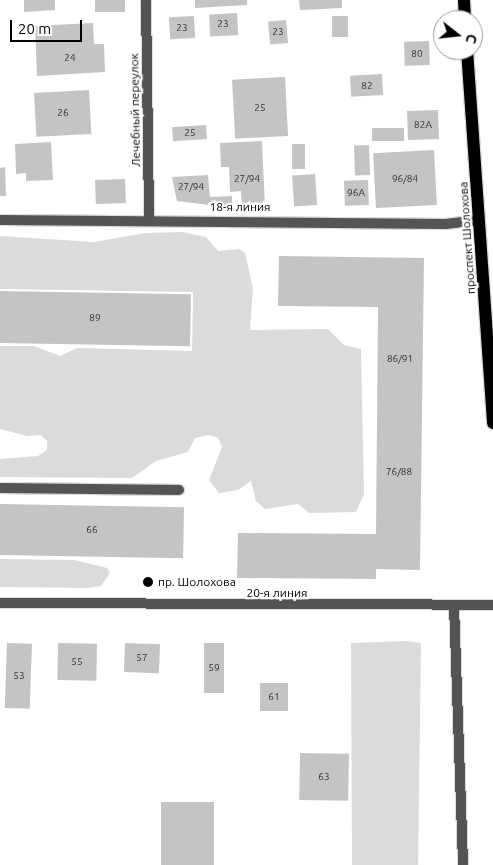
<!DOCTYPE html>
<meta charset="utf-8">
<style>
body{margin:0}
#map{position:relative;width:493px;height:865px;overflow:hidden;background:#fff;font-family:Ubuntu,sans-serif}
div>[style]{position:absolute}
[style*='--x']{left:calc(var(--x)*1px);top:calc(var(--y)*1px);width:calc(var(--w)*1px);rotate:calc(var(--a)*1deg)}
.green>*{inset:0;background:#dbdbdb}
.building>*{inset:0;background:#c4c4c4;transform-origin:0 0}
.roads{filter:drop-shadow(1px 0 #dbdbdb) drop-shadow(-1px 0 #dbdbdb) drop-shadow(0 1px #dbdbdb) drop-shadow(0 -1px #dbdbdb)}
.lane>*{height:10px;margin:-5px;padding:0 5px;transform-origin:5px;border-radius:5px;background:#545454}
.street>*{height:10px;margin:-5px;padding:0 5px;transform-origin:5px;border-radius:5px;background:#545454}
.primary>*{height:12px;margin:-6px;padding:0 6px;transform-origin:6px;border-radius:6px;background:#000}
.dots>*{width:14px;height:14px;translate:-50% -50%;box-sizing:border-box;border:2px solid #fff;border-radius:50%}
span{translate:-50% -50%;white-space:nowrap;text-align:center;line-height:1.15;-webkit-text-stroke:4.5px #fff;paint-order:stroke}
.number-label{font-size:10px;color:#313131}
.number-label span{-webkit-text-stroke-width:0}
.street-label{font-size:12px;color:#000}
.poi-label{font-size:12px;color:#000}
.left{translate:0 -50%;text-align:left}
.north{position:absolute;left:433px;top:10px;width:50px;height:50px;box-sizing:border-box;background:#fff;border:1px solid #999;border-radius:50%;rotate:106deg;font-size:14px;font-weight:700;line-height:20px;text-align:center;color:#000}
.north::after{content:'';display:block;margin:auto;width:18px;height:22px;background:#000;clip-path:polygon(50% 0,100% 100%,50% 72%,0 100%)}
.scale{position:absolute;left:10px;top:20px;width:72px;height:22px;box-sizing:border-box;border:2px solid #000;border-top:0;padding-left:6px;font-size:15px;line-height:18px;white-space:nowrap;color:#000;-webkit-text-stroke:4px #fff;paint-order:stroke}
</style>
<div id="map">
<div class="green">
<div style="clip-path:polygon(182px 232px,206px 237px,218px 251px,240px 249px,245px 253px,253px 289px,250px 330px,328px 329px,344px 345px,361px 349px,364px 494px,356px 512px,309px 513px,298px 504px,265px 509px,256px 501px,251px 481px,238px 490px,219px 493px,209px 480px,222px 447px,218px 438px,209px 435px,195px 438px,188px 452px,156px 461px,132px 478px,0 477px,0 459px,38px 456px,47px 450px,47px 441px,41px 435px,27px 436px,0 429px,0 346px,34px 346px,60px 356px,77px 348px,192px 351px,193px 303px,193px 292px,0 289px,0 236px,94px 242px,145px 233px)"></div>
<div style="clip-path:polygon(0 559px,74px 560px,107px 568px,110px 573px,101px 586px,88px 588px,0 587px)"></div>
<div style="clip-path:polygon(406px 641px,421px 643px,418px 865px,352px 865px,351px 643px)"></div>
</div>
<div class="building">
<div style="clip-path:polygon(24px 0,55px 0,55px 10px,24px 12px)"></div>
<div style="left:95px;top:0;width:30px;height:12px"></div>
<div style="clip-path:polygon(195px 0,247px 0,247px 5px,195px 8px)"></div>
<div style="clip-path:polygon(299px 0,342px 0,342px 8px,300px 10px)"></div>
<div style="left:237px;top:13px;width:22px;height:28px;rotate:87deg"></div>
<div style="left:194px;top:16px;width:22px;height:25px;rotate:87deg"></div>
<div style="left:332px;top:16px;width:16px;height:21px"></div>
<div style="left:286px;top:20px;width:23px;height:18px;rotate:85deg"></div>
<div style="clip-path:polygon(93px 23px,94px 44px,104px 44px,105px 72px,37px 76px,35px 26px)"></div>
<div style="left:429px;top:41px;width:24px;height:25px;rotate:88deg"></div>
<div style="left:382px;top:74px;width:21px;height:32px;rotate:87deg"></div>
<div style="left:285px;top:77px;width:59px;height:53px;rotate:87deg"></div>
<div style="left:89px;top:90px;width:44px;height:55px;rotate:87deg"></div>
<div style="left:438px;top:110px;width:29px;height:31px;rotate:88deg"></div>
<div style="left:206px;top:125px;width:14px;height:34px;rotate:86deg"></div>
<div style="left:404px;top:128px;width:13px;height:32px;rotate:90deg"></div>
<div style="clip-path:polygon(262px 141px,265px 207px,242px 208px,241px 191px,230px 192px,229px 167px,221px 167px,220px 143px)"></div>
<div style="clip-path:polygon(51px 142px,53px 180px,26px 181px,26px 173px,16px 174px,15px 144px)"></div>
<div style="left:292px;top:144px;width:13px;height:25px"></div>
<div style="left:369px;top:145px;width:30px;height:15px;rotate:88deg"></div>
<div style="left:434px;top:150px;width:55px;height:61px;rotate:87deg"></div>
<div style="clip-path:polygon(5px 167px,6px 196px,0 196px,0 168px)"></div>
<div style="left:315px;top:174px;width:31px;height:23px;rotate:86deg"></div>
<div style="clip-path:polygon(208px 175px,210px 197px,232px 196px,232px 208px,177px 201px,172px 177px)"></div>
<div style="left:125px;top:179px;width:24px;height:30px;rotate:88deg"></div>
<div style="left:368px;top:180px;width:25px;height:24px;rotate:88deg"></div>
<div style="clip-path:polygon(279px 256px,424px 258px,420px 570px,376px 569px,376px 579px,237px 578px,238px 533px,376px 534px,378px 307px,278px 306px)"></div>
<div style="left:0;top:291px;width:191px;height:52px;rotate:1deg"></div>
<div style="left:0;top:504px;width:184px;height:51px;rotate:1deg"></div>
<div style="left:7px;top:643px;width:25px;height:65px;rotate:2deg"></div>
<div style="left:58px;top:643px;width:39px;height:37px;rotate:1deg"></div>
<div style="left:125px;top:643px;width:35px;height:29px;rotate:2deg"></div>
<div style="left:204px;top:643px;width:20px;height:50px"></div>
<div style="left:260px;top:683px;width:28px;height:28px"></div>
<div style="left:300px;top:753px;width:49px;height:47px;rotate:1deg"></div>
<div style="left:161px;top:802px;width:53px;height:63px"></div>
</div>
<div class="roads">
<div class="lane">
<div style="--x:0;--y:488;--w:179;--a:0.6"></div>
<div style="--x:454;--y:605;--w:260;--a:88"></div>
</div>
<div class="street">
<div style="--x:146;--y:0;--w:220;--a:89.2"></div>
<div style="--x:0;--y:220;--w:446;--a:0.5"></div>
<div style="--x:446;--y:224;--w:33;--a:-7"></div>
<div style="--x:0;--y:603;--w:493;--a:0.2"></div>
</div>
<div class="primary">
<div style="--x:464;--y:0;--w:20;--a:87"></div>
<div style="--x:467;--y:50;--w:374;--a:86"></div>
</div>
</div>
<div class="dots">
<div style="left:148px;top:582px;background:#000"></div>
</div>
<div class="number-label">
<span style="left:223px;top:24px">23</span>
<span style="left:182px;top:28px">23</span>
<span style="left:278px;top:32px">23</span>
<span style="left:417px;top:54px">80</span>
<span style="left:70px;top:58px">24</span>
<span style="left:367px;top:86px">82</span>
<span style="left:260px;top:108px">25</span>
<span style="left:63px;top:113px">26</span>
<span style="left:423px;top:125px">82А</span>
<span style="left:190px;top:133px">25</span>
<span style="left:247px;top:179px">27/94</span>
<span style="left:405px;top:179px">96/84</span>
<span style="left:191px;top:187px">27/94</span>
<span style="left:356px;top:193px">96А</span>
<span style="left:95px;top:318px">89</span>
<span style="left:400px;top:359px">86/91</span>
<span style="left:399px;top:472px">76/88</span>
<span style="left:92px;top:530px">66</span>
<span style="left:142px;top:658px">57</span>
<span style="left:77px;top:662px">55</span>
<span style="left:214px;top:668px">59</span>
<span style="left:19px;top:676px">53</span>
<span style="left:274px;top:697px">61</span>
<span style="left:324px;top:777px">63</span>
</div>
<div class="street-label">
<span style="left:135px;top:110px;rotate:-91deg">Лечебный переулок</span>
<span style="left:240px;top:207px">18-я линия</span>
<span style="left:467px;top:238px;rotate:-94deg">проспект Шолохова</span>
<span style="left:277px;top:593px">20-я линия</span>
</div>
<div class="poi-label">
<span class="left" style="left:158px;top:582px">пр. Шолохова</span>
</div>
<div class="north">С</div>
<div class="scale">20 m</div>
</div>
